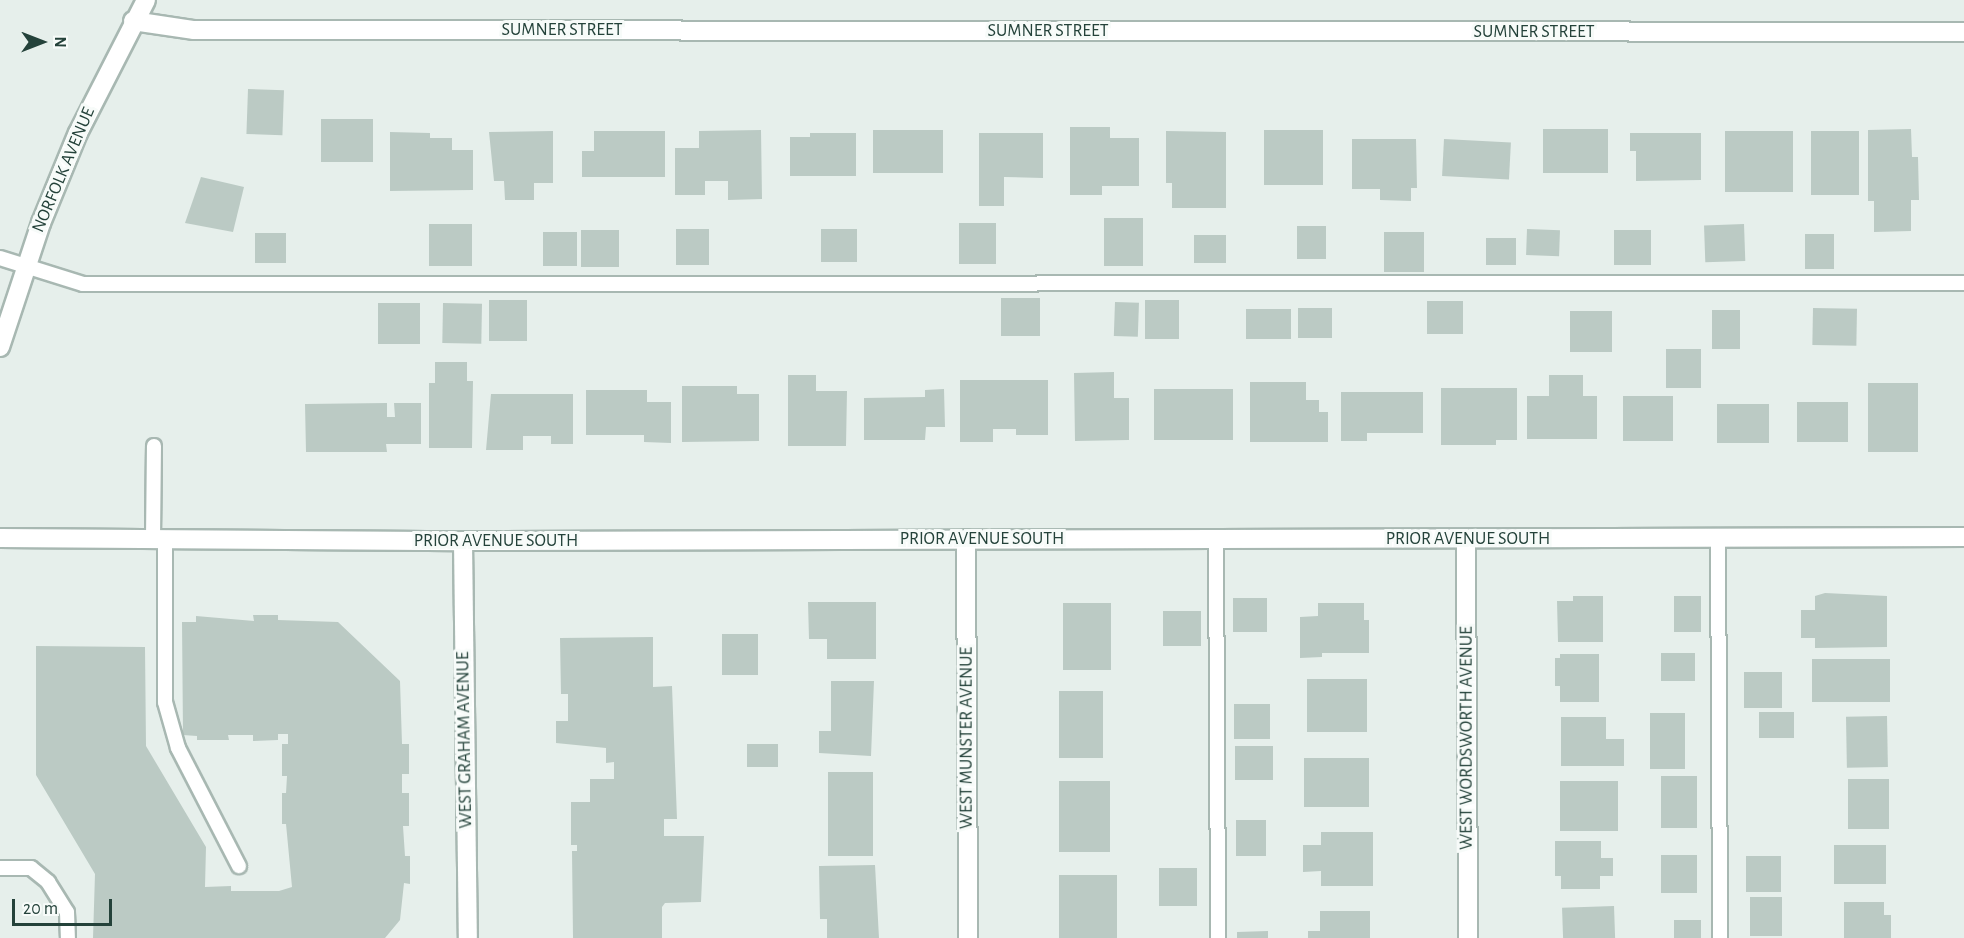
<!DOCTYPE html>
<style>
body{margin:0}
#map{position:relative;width:1964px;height:938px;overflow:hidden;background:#e6efeb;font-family:"Alegreya Sans",sans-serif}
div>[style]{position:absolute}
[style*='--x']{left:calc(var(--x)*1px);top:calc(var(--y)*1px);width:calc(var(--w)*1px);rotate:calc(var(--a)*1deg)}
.building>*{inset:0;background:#bbcac4;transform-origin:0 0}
.roads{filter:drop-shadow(2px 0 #a8b8b2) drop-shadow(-2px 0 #a8b8b2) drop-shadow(0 2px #a8b8b2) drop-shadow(0 -2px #a8b8b2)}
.service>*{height:14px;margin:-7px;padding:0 7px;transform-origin:7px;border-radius:7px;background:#fff}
.minor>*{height:18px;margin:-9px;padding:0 9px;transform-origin:9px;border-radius:9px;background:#fff}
span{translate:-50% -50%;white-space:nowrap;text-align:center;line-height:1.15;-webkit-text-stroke:6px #f7fbf9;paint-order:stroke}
.street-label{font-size:18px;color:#24423a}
.north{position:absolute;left:12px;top:12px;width:60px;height:60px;-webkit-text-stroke:4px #f7fbf9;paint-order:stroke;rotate:90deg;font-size:16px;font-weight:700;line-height:24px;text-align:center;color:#24423a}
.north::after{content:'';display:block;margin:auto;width:21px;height:27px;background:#24423a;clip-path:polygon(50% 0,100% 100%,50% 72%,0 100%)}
.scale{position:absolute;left:12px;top:899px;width:100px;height:27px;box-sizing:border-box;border:3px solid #24423a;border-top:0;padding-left:8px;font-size:18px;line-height:21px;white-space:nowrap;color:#24423a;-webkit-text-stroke:4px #f7fbf9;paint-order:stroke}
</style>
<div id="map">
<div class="building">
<div style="left:248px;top:89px;width:36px;height:45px;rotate:2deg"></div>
<div style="left:321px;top:119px;width:52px;height:43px"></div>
<div style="clip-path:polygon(1070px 127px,1110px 127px,1110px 138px,1139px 138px,1139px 186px,1102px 186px,1102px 195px,1070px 195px)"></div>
<div style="left:1608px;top:129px;width:44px;height:65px;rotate:90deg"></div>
<div style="clip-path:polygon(1911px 129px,1912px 157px,1918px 157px,1919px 200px,1911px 200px,1911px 231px,1874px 232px,1874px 201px,1868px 201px,1868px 130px)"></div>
<div style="clip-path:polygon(761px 130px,762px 199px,728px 200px,728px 181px,705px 181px,705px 195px,675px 195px,675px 148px,699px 148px,699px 131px)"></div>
<div style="left:873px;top:130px;width:70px;height:43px"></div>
<div style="left:1323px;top:130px;width:55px;height:59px;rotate:90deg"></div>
<div style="clip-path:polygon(553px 131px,553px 183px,534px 183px,534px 200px,505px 200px,504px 181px,494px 181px,489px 132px)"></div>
<div style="clip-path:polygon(594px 131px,665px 131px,665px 177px,582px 177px,582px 151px,594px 151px)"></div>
<div style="clip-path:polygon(1166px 131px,1226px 132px,1226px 208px,1172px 208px,1172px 183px,1166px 183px)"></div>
<div style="left:1725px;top:131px;width:68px;height:61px"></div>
<div style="left:1811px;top:131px;width:48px;height:64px"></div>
<div style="clip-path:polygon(390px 132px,430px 133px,430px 138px,452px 138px,452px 150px,473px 150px,473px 190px,390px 191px)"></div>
<div style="clip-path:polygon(810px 133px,856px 133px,856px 176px,790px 176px,790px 137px,810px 137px)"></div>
<div style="clip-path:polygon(979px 133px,1043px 133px,1043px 178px,1004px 177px,1004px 206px,979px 206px)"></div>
<div style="clip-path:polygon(1630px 133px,1701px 133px,1701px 180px,1636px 181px,1636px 151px,1630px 151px)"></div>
<div style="clip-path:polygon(1352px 139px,1416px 139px,1417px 188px,1411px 188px,1411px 201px,1380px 200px,1380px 189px,1352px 189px)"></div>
<div style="left:1444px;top:139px;width:67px;height:37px;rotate:3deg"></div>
<div style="clip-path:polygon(201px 177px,244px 187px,233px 232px,185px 223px)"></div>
<div style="left:1104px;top:218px;width:39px;height:48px"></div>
<div style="left:959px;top:223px;width:37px;height:41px"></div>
<div style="left:429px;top:224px;width:43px;height:42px"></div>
<div style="left:1744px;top:224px;width:37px;height:40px;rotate:88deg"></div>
<div style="left:1297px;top:226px;width:29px;height:33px"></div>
<div style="left:676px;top:229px;width:33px;height:36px"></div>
<div style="left:821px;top:229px;width:36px;height:33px"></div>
<div style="left:1527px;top:229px;width:33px;height:26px;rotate:2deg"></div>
<div style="left:581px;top:230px;width:38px;height:37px"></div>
<div style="left:1614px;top:230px;width:37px;height:35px"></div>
<div style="left:543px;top:232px;width:34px;height:34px"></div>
<div style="left:1384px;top:232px;width:40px;height:40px"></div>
<div style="left:255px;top:233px;width:31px;height:30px"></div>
<div style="left:1805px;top:234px;width:29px;height:35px"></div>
<div style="left:1194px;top:235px;width:32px;height:28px"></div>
<div style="left:1516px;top:238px;width:27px;height:30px;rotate:90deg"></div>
<div style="left:1001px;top:298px;width:39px;height:38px"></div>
<div style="left:489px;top:300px;width:38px;height:41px"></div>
<div style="left:1145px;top:300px;width:34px;height:39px"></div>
<div style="left:1427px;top:301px;width:36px;height:33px"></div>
<div style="left:1115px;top:302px;width:24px;height:34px;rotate:2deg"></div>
<div style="left:378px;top:303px;width:42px;height:41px"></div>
<div style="left:443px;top:303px;width:39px;height:40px;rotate:1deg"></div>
<div style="left:1298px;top:308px;width:34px;height:30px"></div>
<div style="left:1813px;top:308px;width:44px;height:37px;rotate:1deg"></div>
<div style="left:1246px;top:309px;width:45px;height:30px"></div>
<div style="left:1712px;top:310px;width:28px;height:39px"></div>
<div style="left:1570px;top:311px;width:42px;height:41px"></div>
<div style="left:1666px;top:349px;width:35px;height:39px"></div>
<div style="clip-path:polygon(435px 362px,467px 362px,467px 381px,473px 381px,472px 448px,429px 448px,429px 383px,435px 383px)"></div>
<div style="clip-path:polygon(1114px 372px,1114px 398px,1129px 398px,1129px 440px,1075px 441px,1074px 373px)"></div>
<div style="clip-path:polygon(788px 375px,816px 375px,816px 391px,847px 391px,846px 446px,788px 446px)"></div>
<div style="clip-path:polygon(1549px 375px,1583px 375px,1583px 396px,1597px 396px,1597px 439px,1527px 439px,1527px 396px,1549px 396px)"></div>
<div style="clip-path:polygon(960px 380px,1048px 380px,1048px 435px,1016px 435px,1016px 429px,993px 429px,993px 442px,960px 442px)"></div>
<div style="clip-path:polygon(1250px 382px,1306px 382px,1306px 400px,1319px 400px,1319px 412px,1328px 412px,1328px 442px,1250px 442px)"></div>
<div style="left:1868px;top:383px;width:50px;height:69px"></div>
<div style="clip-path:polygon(682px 386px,737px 386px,737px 394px,759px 394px,759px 441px,682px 442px)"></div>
<div style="clip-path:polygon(1441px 388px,1517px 388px,1517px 440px,1496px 440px,1496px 445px,1441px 445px)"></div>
<div style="clip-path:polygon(944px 389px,945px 427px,926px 427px,925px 440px,864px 440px,864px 398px,925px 397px,925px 390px)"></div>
<div style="left:1154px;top:389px;width:79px;height:51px"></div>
<div style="clip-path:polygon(586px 390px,647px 390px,647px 402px,671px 402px,671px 443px,644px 442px,644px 435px,586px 435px)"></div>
<div style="clip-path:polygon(1341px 392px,1423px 392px,1423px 433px,1367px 433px,1367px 441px,1341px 441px)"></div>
<div style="clip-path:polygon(491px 394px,573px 394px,573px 444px,551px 444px,551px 436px,523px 436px,523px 450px,486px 450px)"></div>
<div style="left:1623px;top:396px;width:50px;height:45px"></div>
<div style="left:1797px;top:402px;width:51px;height:40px"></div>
<div style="clip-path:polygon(387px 403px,387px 417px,395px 417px,394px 403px,421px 403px,421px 444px,386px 444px,387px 452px,306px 452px,305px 404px)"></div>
<div style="left:1717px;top:404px;width:52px;height:39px"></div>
<div style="clip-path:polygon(1825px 593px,1887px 596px,1887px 647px,1815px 648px,1815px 638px,1801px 638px,1801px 610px,1815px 610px,1815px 596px)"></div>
<div style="clip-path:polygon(1573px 596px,1603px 596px,1603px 642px,1558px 642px,1557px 601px,1573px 601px)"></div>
<div style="left:1674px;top:596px;width:27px;height:36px"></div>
<div style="left:1233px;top:598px;width:34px;height:34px"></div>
<div style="clip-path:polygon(808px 602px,876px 602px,876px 659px,827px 659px,827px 639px,809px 639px)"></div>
<div style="left:1063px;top:603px;width:48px;height:67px"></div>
<div style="clip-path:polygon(1318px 603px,1364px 603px,1364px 620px,1369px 620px,1369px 653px,1322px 653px,1322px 657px,1300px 658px,1300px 617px,1318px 616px)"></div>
<div style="left:1163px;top:611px;width:38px;height:35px"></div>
<div style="clip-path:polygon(253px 615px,278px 615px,278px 620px,338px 622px,400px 681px,402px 744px,409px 744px,409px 774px,402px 774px,402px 793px,409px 793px,409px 826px,403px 826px,405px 856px,410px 856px,410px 884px,404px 883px,400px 920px,385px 938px,93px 938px,95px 874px,36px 775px,36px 646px,145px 647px,146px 746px,206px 847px,205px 887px,231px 886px,231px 891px,279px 891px,292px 887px,286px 824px,282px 824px,282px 793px,286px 793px,287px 776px,282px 776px,282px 744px,288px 744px,288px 734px,278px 734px,278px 740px,253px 741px,253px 735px,228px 735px,229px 740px,197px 740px,197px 736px,183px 735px,182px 622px,196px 622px,196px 616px,254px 621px)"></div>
<div style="left:758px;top:634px;width:41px;height:36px;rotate:90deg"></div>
<div style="clip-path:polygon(653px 637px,653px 687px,672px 686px,677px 819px,664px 819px,664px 836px,704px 836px,701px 902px,665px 903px,662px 907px,662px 938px,573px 938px,572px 851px,577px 851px,577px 845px,571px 845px,571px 802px,590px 802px,590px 779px,614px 779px,614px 762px,606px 763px,606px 748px,556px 743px,556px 721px,568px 721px,568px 694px,561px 694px,560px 638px)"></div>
<div style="left:1661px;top:653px;width:34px;height:28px"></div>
<div style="clip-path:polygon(1560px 654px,1599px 654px,1599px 702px,1560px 702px,1560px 686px,1555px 686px,1555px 658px,1560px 658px)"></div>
<div style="left:1890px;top:659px;width:43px;height:78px;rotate:90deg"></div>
<div style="left:1744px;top:672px;width:38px;height:36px"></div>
<div style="left:1307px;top:679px;width:60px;height:53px"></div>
<div style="clip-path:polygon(831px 681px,874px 681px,871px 756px,819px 753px,819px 731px,831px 731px)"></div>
<div style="left:1059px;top:691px;width:44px;height:67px"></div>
<div style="left:1234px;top:704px;width:36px;height:35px"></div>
<div style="left:1759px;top:712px;width:35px;height:26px"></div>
<div style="left:1650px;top:713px;width:35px;height:56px"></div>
<div style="left:1887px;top:716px;width:51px;height:41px;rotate:89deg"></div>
<div style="clip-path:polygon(1561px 717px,1606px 717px,1606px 739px,1624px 739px,1624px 766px,1561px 766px)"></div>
<div style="left:747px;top:744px;width:31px;height:23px"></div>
<div style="left:1235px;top:746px;width:38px;height:34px"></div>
<div style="left:1304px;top:758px;width:65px;height:49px"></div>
<div style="left:828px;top:772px;width:45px;height:84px"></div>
<div style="left:1661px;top:776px;width:36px;height:52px"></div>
<div style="left:1848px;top:779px;width:41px;height:50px"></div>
<div style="left:1059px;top:781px;width:51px;height:71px"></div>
<div style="left:1560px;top:781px;width:58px;height:50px"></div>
<div style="left:1236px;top:820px;width:30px;height:36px"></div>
<div style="clip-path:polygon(1321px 832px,1373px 832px,1373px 886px,1321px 886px,1321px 871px,1303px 872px,1303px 845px,1321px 845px)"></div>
<div style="clip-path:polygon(1555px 841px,1601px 841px,1601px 858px,1613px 858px,1613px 876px,1600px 876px,1600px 889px,1561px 889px,1561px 876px,1555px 876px)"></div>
<div style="left:1886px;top:845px;width:39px;height:52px;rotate:90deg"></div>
<div style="left:1661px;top:855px;width:36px;height:38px"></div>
<div style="left:1746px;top:856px;width:35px;height:36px"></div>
<div style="clip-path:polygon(875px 865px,879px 938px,827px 938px,827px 919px,820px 919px,819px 866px)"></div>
<div style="left:1159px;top:868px;width:38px;height:38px"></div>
<div style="left:1117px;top:875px;width:63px;height:58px;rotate:90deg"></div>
<div style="left:1750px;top:897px;width:32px;height:39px"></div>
<div style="clip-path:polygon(1844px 902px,1884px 902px,1884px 915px,1891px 915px,1891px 938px,1844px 938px)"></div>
<div style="left:1614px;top:906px;width:32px;height:52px;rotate:88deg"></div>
<div style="clip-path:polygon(1320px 911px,1370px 911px,1370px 938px,1308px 938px,1308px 931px,1320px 931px)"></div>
<div style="left:1674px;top:920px;width:27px;height:18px"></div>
<div style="clip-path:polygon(1268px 931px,1268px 938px,1237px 938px,1237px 932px)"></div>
</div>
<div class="roads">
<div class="service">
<div style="--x:0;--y:258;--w:87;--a:17.4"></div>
<div style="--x:83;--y:284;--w:1881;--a:-0.03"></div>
<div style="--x:1718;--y:538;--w:400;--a:89.7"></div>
<div style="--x:153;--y:539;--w:93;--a:-89.4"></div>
<div style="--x:165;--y:539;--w:163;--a:90"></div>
<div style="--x:165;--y:702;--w:48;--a:74.2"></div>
<div style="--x:178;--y:748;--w:133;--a:62.7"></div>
<div style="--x:1216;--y:539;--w:399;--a:89.7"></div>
<div style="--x:0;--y:868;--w:31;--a:0"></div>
<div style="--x:31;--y:868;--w:22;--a:39"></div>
<div style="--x:48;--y:882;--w:36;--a:58"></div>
<div style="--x:67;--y:912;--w:26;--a:88"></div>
</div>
<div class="minor">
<div style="--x:133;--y:21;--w:62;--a:8.4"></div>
<div style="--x:194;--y:30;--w:1770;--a:0.06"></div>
<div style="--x:0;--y:347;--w:131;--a:-71.7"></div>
<div style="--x:41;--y:223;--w:97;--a:-67.7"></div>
<div style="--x:78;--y:133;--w:149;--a:-62.9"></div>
<div style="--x:0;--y:538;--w:463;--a:0.4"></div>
<div style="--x:463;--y:541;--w:1501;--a:-0.15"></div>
<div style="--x:966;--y:539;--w:399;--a:89.7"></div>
<div style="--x:1466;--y:539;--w:399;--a:89.7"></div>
<div style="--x:463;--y:541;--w:397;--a:89.3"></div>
</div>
</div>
<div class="street-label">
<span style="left:562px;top:30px">SUMNER STREET</span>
<span style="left:1048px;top:31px">SUMNER STREET</span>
<span style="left:1534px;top:32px">SUMNER STREET</span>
<span style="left:64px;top:170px;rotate:-67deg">NORFOLK AVENUE</span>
<span style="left:982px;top:539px">PRIOR AVENUE SOUTH</span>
<span style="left:1468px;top:539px">PRIOR AVENUE SOUTH</span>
<span style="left:496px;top:541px">PRIOR AVENUE SOUTH</span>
<span style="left:967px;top:738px;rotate:-90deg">WEST MUNSTER AVENUE</span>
<span style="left:1467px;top:738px;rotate:-90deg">WEST WORDSWORTH AVENUE</span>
<span style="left:465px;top:740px;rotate:-91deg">WEST GRAHAM AVENUE</span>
</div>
<div class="north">N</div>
<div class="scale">20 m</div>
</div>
